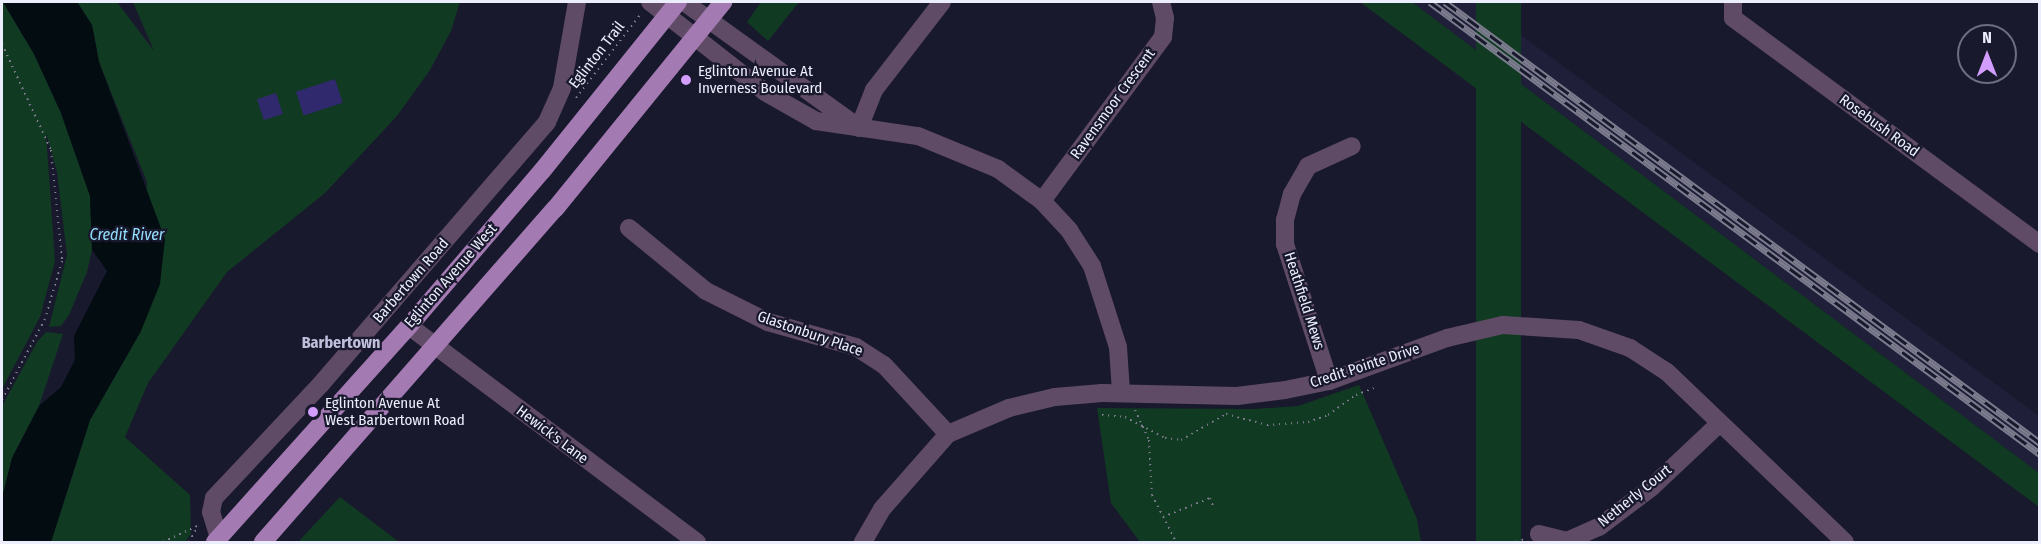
<!DOCTYPE html>
<style>
body{margin:0}
#map{position:relative;width:2041px;height:544px;overflow:hidden;background:#19192d;font-family:"Fira Sans Condensed",sans-serif}
div>[style]{position:absolute}
[style*='--x']{left:calc(var(--x)*1px);top:calc(var(--y)*1px);width:calc(var(--w)*1px);rotate:calc(var(--a)*1deg)}
.built>*{inset:0;background:#201f3a}
.green>*{inset:0;background:#113a23;transform-origin:0 0}
.water>*{inset:0;background:#020c11}
.building>*{inset:0;background:#31296d;transform-origin:0 0}
.path>*{height:2px;margin-top:-1px;transform-origin:0;background:repeating-linear-gradient(90deg,#7c7c8e 0 1.5px,transparent 0 6px)}
.minor>*{height:18px;margin:-9px;padding:0 9px;transform-origin:9px;border-radius:9px;background:#604b66}
.major>*{height:18px;margin:-9px;padding:0 9px;transform-origin:9px;border-radius:9px;background:#a47ab3}
.rail>*{height:7px;margin-top:-3.5px;transform-origin:0;background:repeating-linear-gradient(90deg,#19192d 0 14px,#7c7c8e 0 28px);box-sizing:border-box;border-block:2px solid #7c7c8e}
.dots>*{width:16px;height:16px;translate:-50% -50%;box-sizing:border-box;border:3px solid #19192d;border-radius:50%}
span{translate:-50% -50%;white-space:nowrap;text-align:center;line-height:1.15;-webkit-text-stroke:4.5px #19192d;paint-order:stroke}
.street-label{font-size:15px;color:#edeefd}
.poi-label{font-size:15px;color:#edeefd}
.left{translate:0 -50%;text-align:left}
.water-label{font-size:16px;color:#92defc;font-style:italic}
.neighbourhood-label{font-size:16px;color:#c0c0dd;font-weight:700}
.frame{position:absolute;inset:0;border:3px solid #edeefd;pointer-events:none}
.north{position:absolute;left:1957px;top:24px;width:60px;height:60px;box-sizing:border-box;background:#19192d;border:2px solid #6e6e80;border-radius:50%;rotate:0deg;font-size:16px;font-weight:700;line-height:24px;text-align:center;color:#edeefd}
.north::after{content:'';display:block;margin:auto;width:21px;height:27px;background:#d29dfd;clip-path:polygon(50% 0,100% 100%,50% 72%,0 100%)}
</style>
<div id="map">
<div class="built">
<div style="clip-path:polygon(1412px 2px,1476px 2px,2039px 416px,2039px 473px)"></div>
</div>
<div class="green">
<div style="clip-path:polygon(3px 2px,34px 54px,61px 113px,90px 196px,92px 250px,87px 272px,69px 315px,61px 326px,49px 327px,67px 255px,57px 172px,46px 133px,55px 261px,40px 317px,2px 389px)"></div>
<div style="clip-path:polygon(77px 2px,117px 2px,154px 51px,133px 2px,460px 2px,451px 31px,430px 70px,397px 116px,325px 193px,227px 272px,148px 383px,125px 437px,190px 495px,191px 534px,185px 542px,51px 542px,90px 420px,141px 331px,147px 182px,99px 62px,92px 25px)"></div>
<div style="clip-path:polygon(761px 2px,799px 2px,768px 41px,747px 22px)"></div>
<div style="clip-path:polygon(1360px 2px,1412px 2px,2039px 473px,2039px 507px)"></div>
<div style="left:1476px;top:2px;width:45px;height:699px"></div>
<div style="clip-path:polygon(46px 332px,63px 334px,39px 406px,12px 458px,2px 498px,2px 406px,37px 342px)"></div>
<div style="clip-path:polygon(1359px 385px,1417px 519px,1421px 542px,1140px 542px,1111px 503px,1097px 408px,1254px 409px,1298px 406px)"></div>
<div style="clip-path:polygon(340px 497px,399px 542px,298px 542px)"></div>
</div>
<div class="water">
<div style="clip-path:polygon(3px 2px,77px 2px,92px 25px,99px 62px,165px 239px,160px 284px,141px 331px,90px 420px,51px 542px,2px 542px,2px 498px,12px 458px,39px 406px,61px 387px,75px 360px,74px 336px,107px 271px,92px 250px,90px 196px,61px 113px,34px 54px)"></div>
</div>
<div class="building">
<div style="left:335px;top:79px;width:25px;height:41px;rotate:72deg"></div>
<div style="left:276px;top:93px;width:22px;height:20px;rotate:72deg"></div>
</div>
<div class="path">
<div style="--x:2;--y:44;--w:117;--a:65.2"></div>
<div style="--x:51;--y:150;--w:112;--a:84.3"></div>
<div style="--x:62;--y:261;--w:60;--a:106.3"></div>
<div style="--x:45;--y:319;--w:92;--a:118"></div>
<div style="--x:576;--y:98;--w:105;--a:-52.4"></div>
<div style="--x:1135;--y:410;--w:33;--a:65"></div>
<div style="--x:1149;--y:440;--w:55;--a:86.9"></div>
<div style="--x:1152;--y:495;--w:53;--a:62.9"></div>
<div style="--x:1102;--y:415;--w:23;--a:5"></div>
<div style="--x:1125;--y:417;--w:45;--a:27.7"></div>
<div style="--x:1165;--y:438;--w:16;--a:7"></div>
<div style="--x:1181;--y:440;--w:52;--a:-30"></div>
<div style="--x:1226;--y:414;--w:42;--a:15"></div>
<div style="--x:1267;--y:425;--w:41;--a:-4.2"></div>
<div style="--x:1308;--y:422;--w:21;--a:-19"></div>
<div style="--x:1328;--y:415;--w:34;--a:-36"></div>
<div style="--x:1356;--y:395;--w:19;--a:-21"></div>
<div style="--x:1163;--y:517;--w:51;--a:-22"></div>
<div style="--x:1210;--y:498;--w:9;--a:69"></div>
<div style="--x:163;--y:542;--w:38;--a:-25"></div>
<div style="--x:189;--y:542;--w:18;--a:-61"></div>
<div style="--x:1516;--y:542;--w:9;--a:-18"></div>
</div>
<div class="minor">
<div style="--x:650;--y:2;--w:146;--a:38"></div>
<div style="--x:765;--y:92;--w:59;--a:29.6"></div>
<div style="--x:816;--y:121;--w:103;--a:8.4"></div>
<div style="--x:918;--y:136;--w:87;--a:22.4"></div>
<div style="--x:998;--y:169;--w:54;--a:36"></div>
<div style="--x:1042;--y:201;--w:40;--a:47"></div>
<div style="--x:1069;--y:230;--w:43;--a:57.4"></div>
<div style="--x:1092;--y:266;--w:85;--a:72.2"></div>
<div style="--x:1118;--y:347;--w:45;--a:86.2"></div>
<div style="--x:684;--y:2;--w:211;--a:35.7"></div>
<div style="--x:1733;--y:2;--w:16;--a:90"></div>
<div style="--x:1733;--y:18;--w:381;--a:36.4"></div>
<div style="--x:859;--y:128;--w:41;--a:-68.5"></div>
<div style="--x:874;--y:90;--w:111;--a:-52.3"></div>
<div style="--x:1042;--y:201;--w:204;--a:-53.6"></div>
<div style="--x:1163;--y:37;--w:19;--a:-84"></div>
<div style="--x:1165;--y:18;--w:16;--a:-104"></div>
<div style="--x:629;--y:228;--w:99;--a:39.3"></div>
<div style="--x:706;--y:291;--w:69;--a:26.6"></div>
<div style="--x:768;--y:322;--w:91;--a:15.9"></div>
<div style="--x:856;--y:347;--w:33;--a:33"></div>
<div style="--x:884;--y:365;--w:94;--a:47.2"></div>
<div style="--x:409;--y:326;--w:360;--a:36.9"></div>
<div style="--x:1329;--y:381;--w:144;--a:-107.8"></div>
<div style="--x:1285;--y:244;--w:24;--a:-90"></div>
<div style="--x:1285;--y:220;--w:27;--a:-75"></div>
<div style="--x:1292;--y:194;--w:32;--a:-60"></div>
<div style="--x:1308;--y:166;--w:48;--a:-24.4"></div>
<div style="--x:1539;--y:534;--w:29;--a:14"></div>
<div style="--x:1567;--y:541;--w:35;--a:-24"></div>
<div style="--x:1599;--y:527;--w:66;--a:-37"></div>
<div style="--x:1652;--y:487;--w:93;--a:-43.3"></div>
<div style="--x:219;--y:538;--w:27;--a:-107"></div>
<div style="--x:211;--y:512;--w:14;--a:-78"></div>
<div style="--x:214;--y:498;--w:156;--a:-46.8"></div>
<div style="--x:321;--y:384;--w:346;--a:-49.2"></div>
<div style="--x:547;--y:122;--w:37;--a:-66"></div>
<div style="--x:562;--y:88;--w:87;--a:-80.1"></div>
<div style="--x:863;--y:542;--w:38;--a:-60"></div>
<div style="--x:882;--y:509;--w:100;--a:-48.7"></div>
<div style="--x:948;--y:434;--w:66;--a:-23.1"></div>
<div style="--x:1009;--y:408;--w:47;--a:-13.4"></div>
<div style="--x:1055;--y:397;--w:47;--a:-4.9"></div>
<div style="--x:1102;--y:393;--w:135;--a:1.3"></div>
<div style="--x:1237;--y:396;--w:48;--a:-7.1"></div>
<div style="--x:1285;--y:390;--w:45;--a:-11.6"></div>
<div style="--x:1329;--y:381;--w:126;--a:-20"></div>
<div style="--x:1447;--y:338;--w:57;--a:-13.1"></div>
<div style="--x:1503;--y:325;--w:76;--a:3.8"></div>
<div style="--x:1579;--y:330;--w:54;--a:19.4"></div>
<div style="--x:1630;--y:348;--w:44;--a:33"></div>
<div style="--x:1667;--y:372;--w:246;--a:43.7"></div>
</div>
<div class="major">
<div style="--x:215;--y:542;--w:290;--a:-48.1"></div>
<div style="--x:409;--y:326;--w:204;--a:-49.4"></div>
<div style="--x:542;--y:171;--w:217;--a:-51.2"></div>
<div style="--x:263;--y:542;--w:443;--a:-48.8"></div>
<div style="--x:555;--y:209;--w:267;--a:-50.9"></div>
</div>
<div class="rail">
<div style="--x:1430;--y:2;--w:759;--a:36.54"></div>
<div style="--x:1445;--y:2;--w:741;--a:36.54"></div>
</div>
<div class="dots">
<div style="left:686px;top:80px;background:#d29dfd"></div>
<div style="left:313px;top:412px;background:#d29dfd"></div>
</div>
<div class="street-label">
<span style="left:597px;top:55px;rotate:-52deg">Eglinton Trail</span>
<span style="left:1113px;top:104px;rotate:-54deg">Ravensmoor Crescent</span>
<span style="left:1879px;top:126px;rotate:36deg">Rosebush Road</span>
<span style="left:451px;top:276px;rotate:-49deg">Eglinton Avenue West</span>
<span style="left:411px;top:281px;rotate:-49deg">Barbertown Road</span>
<span style="left:1304px;top:301px;rotate:72deg">Heathfield Mews</span>
<span style="left:810px;top:334px;rotate:19deg">Glastonbury Place</span>
<span style="left:1365px;top:366px;rotate:-18deg">Credit Pointe Drive</span>
<span style="left:552px;top:435px;rotate:37deg">Hewick's Lane</span>
<span style="left:1635px;top:496px;rotate:-39deg">Netherly Court</span>
</div>
<div class="poi-label">
<span class="left" style="left:698px;top:80px">Eglinton Avenue At<br>Inverness Boulevard</span>
<span class="left" style="left:325px;top:412px">Eglinton Avenue At<br>West Barbertown Road</span>
</div>
<div class="water-label">
<span style="left:127px;top:235px">Credit River</span>
</div>
<div class="neighbourhood-label">
<span style="left:341px;top:343px">Barbertown</span>
</div>
<div class="frame"></div>
<div class="north">N</div>
</div>
